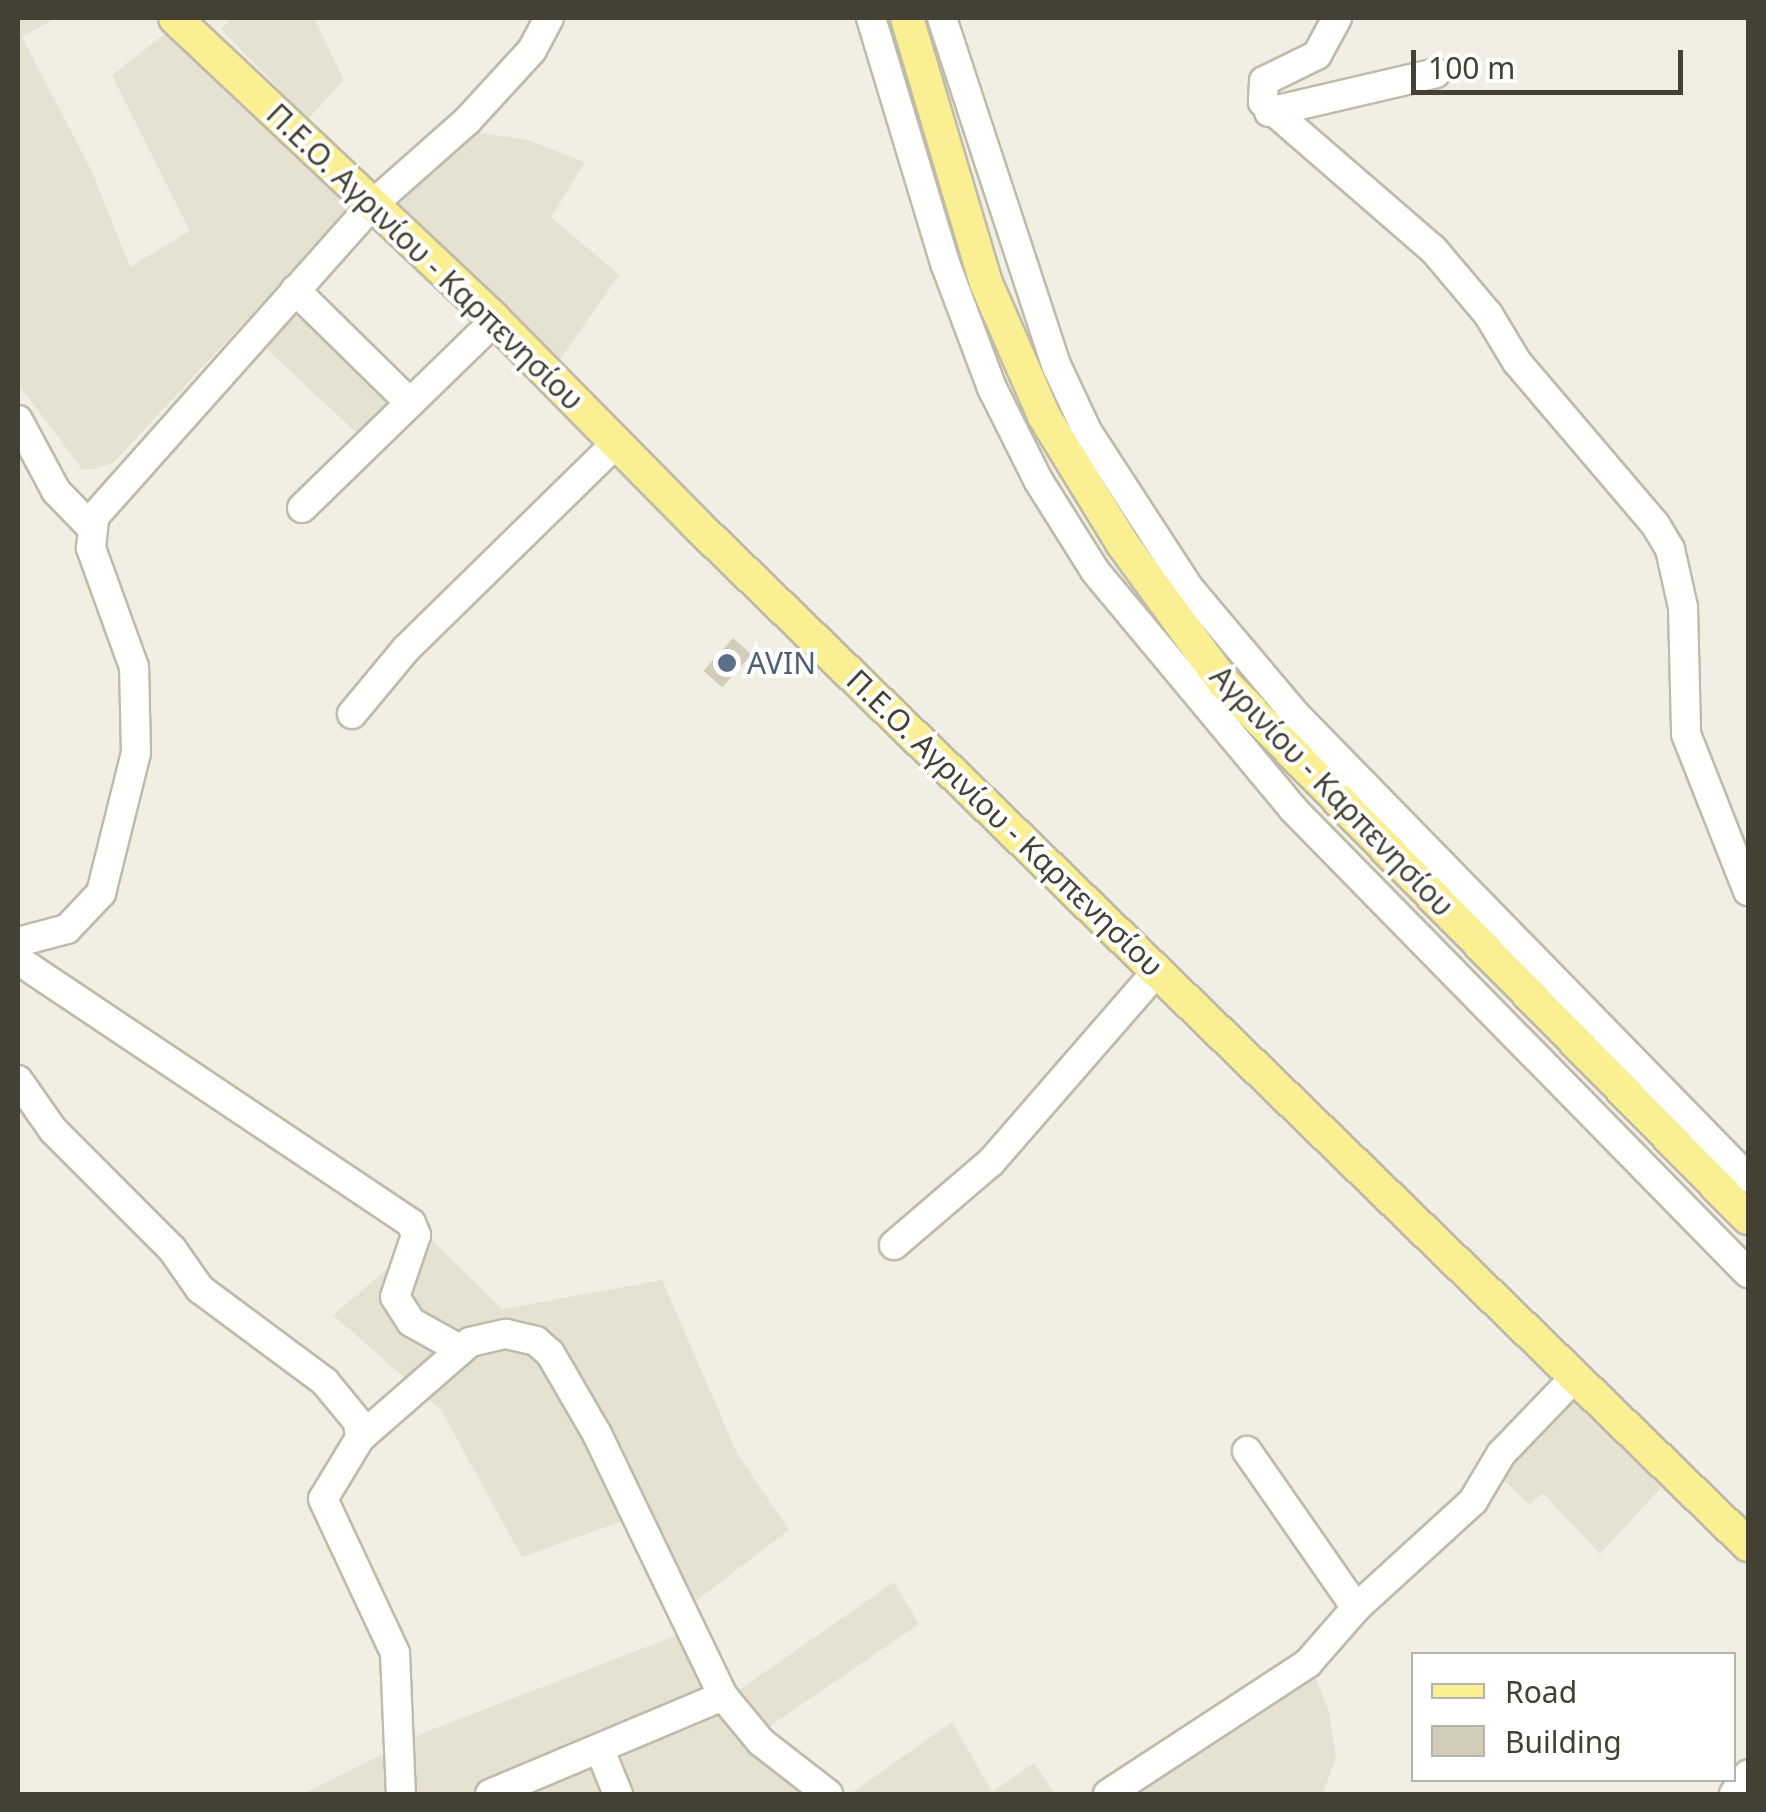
<!DOCTYPE html>
<meta charset="utf-8">
<style>
body{margin:0}
#map{position:relative;width:1766px;height:1812px;overflow:hidden;background:#f1efe3;font-family:"Noto Sans",sans-serif}
div>[style]{position:absolute}
[style*='--x']{left:calc(var(--x)*1px);top:calc(var(--y)*1px);width:calc(var(--w)*1px);rotate:calc(var(--a)*1deg)}
.residential>*{inset:0;background:#e5e2d2;transform-origin:0 0}
.building>*{inset:0;background:#d2cdb9;transform-origin:0 0}
.roads{filter:drop-shadow(2px 0 #bfbba9) drop-shadow(-2px 0 #bfbba9) drop-shadow(0 2px #bfbba9) drop-shadow(0 -2px #bfbba9)}
.minor>*{height:28px;margin:-14px;padding:0 14px;transform-origin:14px;border-radius:14px;background:#fff}
.major>*{height:32px;margin:-16px;padding:0 16px;transform-origin:16px;border-radius:16px;background:#fbef93}
.dots>*{width:28px;height:28px;translate:-50% -50%;box-sizing:border-box;border:5px solid #fff;border-radius:50%}
span{translate:-50% -50%;white-space:nowrap;text-align:center;line-height:1.15;-webkit-text-stroke:8px #fff;paint-order:stroke}
.street-label{font-size:30px;color:#434034}
.service-label{font-size:30px;color:#4e5e75}
.left{translate:0 -50%;text-align:left}
.frame{position:absolute;inset:0;border:20px solid #434034;pointer-events:none}
.legend{position:absolute;left:1411px;top:1652px;width:325px;height:130px;box-sizing:border-box;background:#fff;border:2px solid #b4b3ae;margin:0;padding:12px 18px;list-style:none;font-size:30px;color:#434034}
.legend li{display:flex;align-items:center;gap:20px;height:50px}
.legend b{width:50px;border:2px solid #b4b3ae}
.scale{position:absolute;left:1411px;top:50px;width:272px;height:45px;box-sizing:border-box;border:5px solid #434034;border-top:0;padding-left:12px;font-size:30px;line-height:35px;white-space:nowrap;color:#434034;-webkit-text-stroke:8px #fff;paint-order:stroke}
</style>
<div id="map">
<div class="residential">
<div style="clip-path:polygon(18px 18px,56px 18px,22px 37px,91px 170px,130px 267px,190px 231px,112px 75px,171px 29px,350px 209px,113px 463px,94px 469px,82px 469px,18px 384px)"></div>
<div style="clip-path:polygon(231px 18px,314px 18px,344px 80px,308px 119px,221px 29px)"></div>
<div style="clip-path:polygon(461px 130px,528px 140px,585px 162px,551px 217px,619px 275px,559px 361px,389px 200px)"></div>
<div style="left:297px;top:302px;width:134px;height:55px;rotate:43deg"></div>
<div style="clip-path:polygon(427px 1235px,502px 1309px,662px 1280px,737px 1453px,789px 1530px,689px 1606px,645px 1513px,522px 1557px,441px 1410px,333px 1315px)"></div>
<div style="clip-path:polygon(1568px 1386px,1667px 1481px,1600px 1554px,1543px 1493px,1530px 1505px,1493px 1470px)"></div>
<div style="clip-path:polygon(894px 1582px,919px 1624px,751px 1739px,818px 1794px,303px 1794px,428px 1731px,680px 1634px,719px 1704px)"></div>
<div style="clip-path:polygon(1310px 1665px,1329px 1711px,1336px 1757px,1323px 1794px,1145px 1794px,1138px 1778px)"></div>
<div style="clip-path:polygon(952px 1722px,992px 1792px,1034px 1763px,1055px 1794px,850px 1794px)"></div>
</div>
<div class="building">
<div style="left:733px;top:638px;width:25px;height:44px;rotate:42deg"></div>
</div>
<div class="roads">
<div class="minor">
<div style="--x:871;--y:18;--w:256;--a:73.2"></div>
<div style="--x:945;--y:263;--w:134;--a:69.4"></div>
<div style="--x:992;--y:388;--w:103;--a:63.4"></div>
<div style="--x:1038;--y:480;--w:107;--a:57.9"></div>
<div style="--x:1095;--y:571;--w:310;--a:50.2"></div>
<div style="--x:1293;--y:809;--w:650;--a:45.56"></div>
<div style="--x:942;--y:18;--w:367;--a:71.8"></div>
<div style="--x:1057;--y:367;--w:71;--a:64.9"></div>
<div style="--x:1087;--y:431;--w:187;--a:57"></div>
<div style="--x:1189;--y:588;--w:165;--a:49.9"></div>
<div style="--x:1295;--y:714;--w:648;--a:45.69"></div>
<div style="--x:1337;--y:18;--w:42;--a:118.4"></div>
<div style="--x:1317;--y:55;--w:59;--a:153.9"></div>
<div style="--x:1264;--y:81;--w:21;--a:93"></div>
<div style="--x:1263;--y:102;--w:225;--a:40.9"></div>
<div style="--x:1433;--y:249;--w:85;--a:49.8"></div>
<div style="--x:1488;--y:314;--w:56;--a:58.9"></div>
<div style="--x:1517;--y:362;--w:213;--a:49.6"></div>
<div style="--x:1655;--y:524;--w:29;--a:59"></div>
<div style="--x:1670;--y:549;--w:59;--a:77.4"></div>
<div style="--x:1683;--y:607;--w:127;--a:88.6"></div>
<div style="--x:1686;--y:734;--w:169;--a:68.5"></div>
<div style="--x:1269;--y:112;--w:171;--a:-13.1"></div>
<div style="--x:295;--y:290;--w:161;--a:44.5"></div>
<div style="--x:18;--y:420;--w:81;--a:61.8"></div>
<div style="--x:56;--y:491;--w:49;--a:45.8"></div>
<div style="--x:302;--y:508;--w:269;--a:-44.2"></div>
<div style="--x:352;--y:714;--w:85;--a:-50.3"></div>
<div style="--x:406;--y:649;--w:294;--a:-44.4"></div>
<div style="--x:18;--y:942;--w:51;--a:-14.9"></div>
<div style="--x:67;--y:929;--w:50;--a:-46.6"></div>
<div style="--x:101;--y:893;--w:144;--a:-76"></div>
<div style="--x:136;--y:753;--w:86;--a:-91.3"></div>
<div style="--x:134;--y:667;--w:127;--a:-109.9"></div>
<div style="--x:91;--y:548;--w:31;--a:-84"></div>
<div style="--x:94;--y:517;--w:418;--a:-48.3"></div>
<div style="--x:372;--y:205;--w:127;--a:-41.5"></div>
<div style="--x:467;--y:121;--w:96;--a:-47.5"></div>
<div style="--x:532;--y:50;--w:36;--a:-62"></div>
<div style="--x:18;--y:960;--w:473;--a:33.8"></div>
<div style="--x:411;--y:1223;--w:13;--a:67"></div>
<div style="--x:416;--y:1235;--w:65;--a:108.7"></div>
<div style="--x:395;--y:1297;--w:30;--a:57"></div>
<div style="--x:411;--y:1322;--w:57;--a:29.2"></div>
<div style="--x:18;--y:1080;--w:61;--a:55"></div>
<div style="--x:53;--y:1130;--w:168;--a:45"></div>
<div style="--x:172;--y:1249;--w:49;--a:55"></div>
<div style="--x:200;--y:1289;--w:156;--a:36.6"></div>
<div style="--x:325;--y:1382;--w:52;--a:50.5"></div>
<div style="--x:358;--y:1422;--w:16;--a:83"></div>
<div style="--x:360;--y:1438;--w:71;--a:121.2"></div>
<div style="--x:323;--y:1499;--w:170;--a:64.9"></div>
<div style="--x:395;--y:1653;--w:141;--a:87.6"></div>
<div style="--x:894;--y:1245;--w:128;--a:-40.6"></div>
<div style="--x:991;--y:1162;--w:252;--a:-49"></div>
<div style="--x:360;--y:1438;--w:146;--a:-41.1"></div>
<div style="--x:470;--y:1342;--w:37;--a:-13"></div>
<div style="--x:506;--y:1334;--w:31;--a:13"></div>
<div style="--x:536;--y:1341;--w:18;--a:41"></div>
<div style="--x:550;--y:1353;--w:94;--a:59.9"></div>
<div style="--x:597;--y:1434;--w:291;--a:64.3"></div>
<div style="--x:723;--y:1696;--w:60;--a:50.4"></div>
<div style="--x:761;--y:1742;--w:85;--a:37.8"></div>
<div style="--x:1247;--y:1451;--w:191;--a:55.2"></div>
<div style="--x:600;--y:1750;--w:48;--a:67.8"></div>
<div style="--x:490;--y:1794;--w:253;--a:-22.8"></div>
<div style="--x:1108;--y:1794;--w:239;--a:-33.2"></div>
<div style="--x:1308;--y:1663;--w:73;--a:-48.9"></div>
<div style="--x:1356;--y:1608;--w:159;--a:-42.4"></div>
<div style="--x:1473;--y:1501;--w:55;--a:-59.2"></div>
<div style="--x:1501;--y:1454;--w:108;--a:-46.1"></div>
<div style="--x:1734;--y:1794;--w:24;--a:-54"></div>
</div>
<div class="major">
<div style="--x:175;--y:18;--w:440;--a:43.3"></div>
<div style="--x:495;--y:320;--w:288;--a:45.4"></div>
<div style="--x:697;--y:525;--w:1465;--a:44.14"></div>
<div style="--x:907;--y:18;--w:277;--a:73.4"></div>
<div style="--x:986;--y:283;--w:145;--a:66.4"></div>
<div style="--x:1044;--y:416;--w:149;--a:58.4"></div>
<div style="--x:1122;--y:543;--w:173;--a:53.9"></div>
<div style="--x:1224;--y:683;--w:749;--a:45.6"></div>
</div>
</div>
<div class="dots">
<div style="left:727px;top:663px;background:#5c6f8a"></div>
</div>
<div class="street-label">
<span style="left:425px;top:257px;rotate:44deg">Π.Ε.Ο. Αγρινίου - Καρπενησίου</span>
<span style="left:1332px;top:791px;rotate:46deg">Αγρινίου - Καρπενησίου</span>
<span style="left:1005px;top:823px;rotate:44deg">Π.Ε.Ο. Αγρινίου - Καρπενησίου</span>
</div>
<div class="service-label">
<span class="left" style="left:747px;top:663px">AVIN</span>
</div>
<div class="frame"></div>
<ul class="legend">
<li><b style="height:12px;background:#fbef93"></b>Road</li>
<li><b style="height:28px;background:#d2cdb9"></b>Building</li>
</ul>
<div class="scale">100 m</div>
</div>
